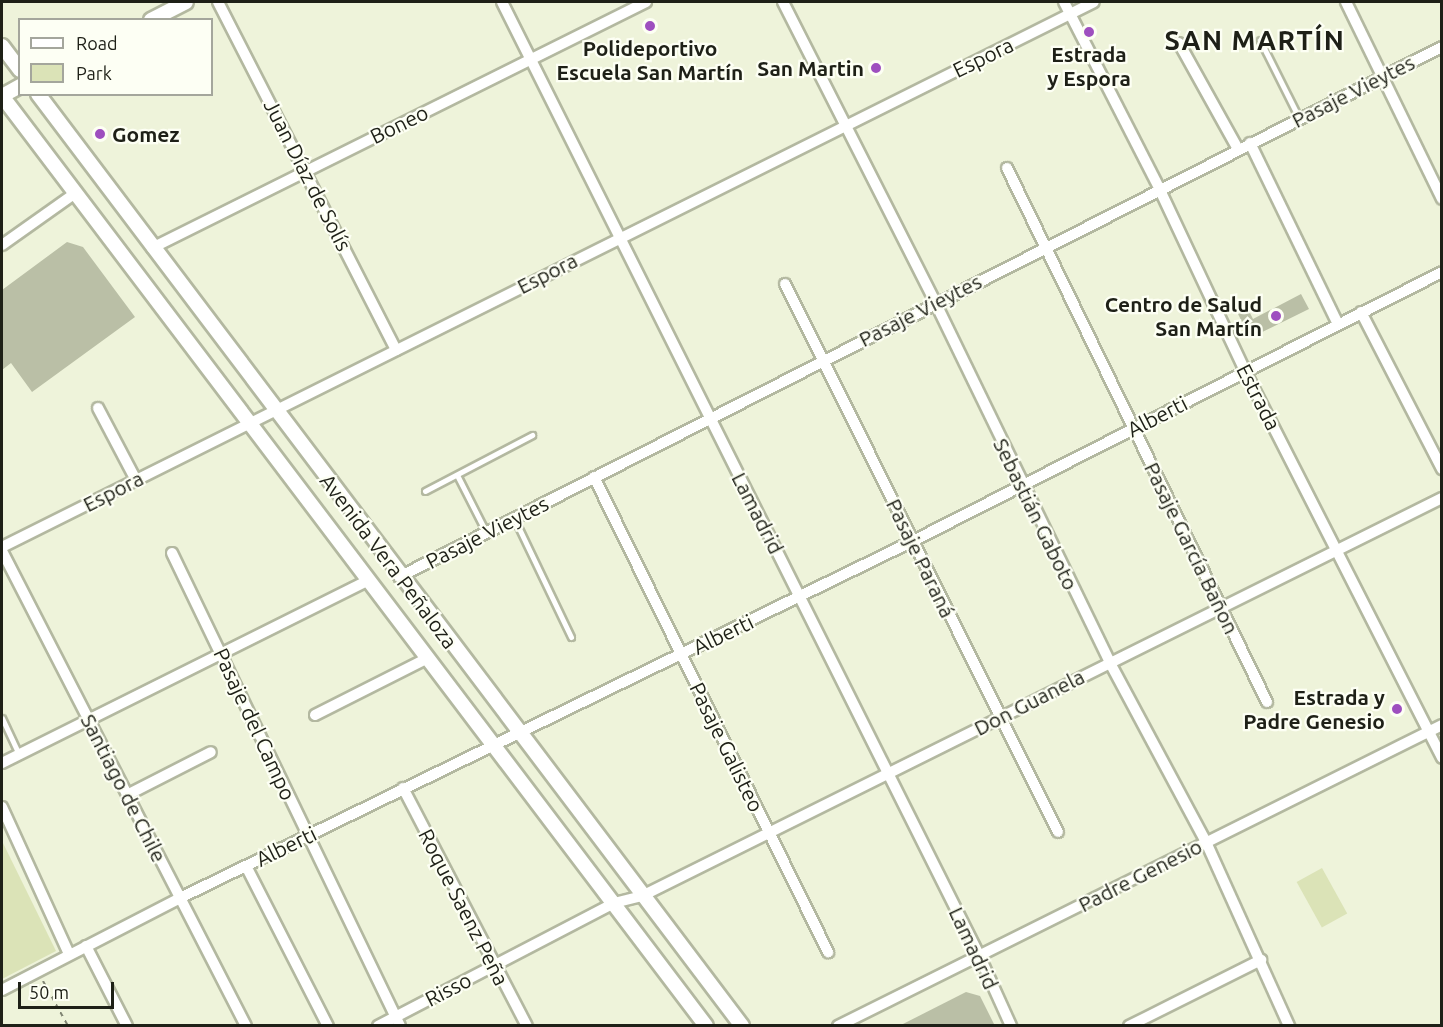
<!DOCTYPE html>
<meta charset="utf-8">
<style>
body{margin:0}
#map{position:relative;width:1443px;height:1027px;overflow:hidden;background:#eef3da;font-family:Ubuntu,sans-serif}
div>[style]{position:absolute}
[style*='--x']{left:calc(var(--x)*1px);top:calc(var(--y)*1px);width:calc(var(--w)*1px);rotate:calc(var(--a)*1deg)}
.green>*{inset:0;background:#dbe3b7;transform-origin:0 0}
.building>*{inset:0;background:#babfa6}
.path>*{height:2px;margin-top:-1px;transform-origin:0;background:repeating-linear-gradient(90deg,#808473 0 4.5px,transparent 0 9px)}
.roads{filter:drop-shadow(2px 0 #b3b8a0) drop-shadow(-2px 0 #b3b8a0) drop-shadow(0 2px #b3b8a0) drop-shadow(0 -2px #b3b8a0)}
.lane>*{height:5px;margin:-2.5px;padding:0 2.5px;transform-origin:2.5px;border-radius:2.5px;background:#fff}
.street>*{height:10px;margin:-5px;padding:0 5px;transform-origin:5px;border-radius:5px;background:#fff}
.secondary>*{height:14px;margin:-7px;padding:0 7px;transform-origin:7px;border-radius:7px;background:#fff}
.dots>*{width:16px;height:16px;translate:-50% -50%;box-sizing:border-box;border:3px solid #fdfff4;border-radius:50%}
span{translate:-50% -50%;white-space:nowrap;text-align:center;line-height:1.15;-webkit-text-stroke:4.5px #fdfff4;paint-order:stroke}
.poi-label{font-size:21px;color:#1e2017;font-weight:700}
.right{translate:-100% -50%;text-align:right}
.left{translate:0 -50%;text-align:left}
.street-label{font-size:21px;color:#1e2017}
.district-label{font-size:27px;color:#1e2017;font-weight:700;letter-spacing:1.5px}
.frame{position:absolute;inset:0;border:3px solid #1e2017;pointer-events:none}
.legend{position:absolute;left:18px;top:18px;width:195px;height:78px;box-sizing:border-box;background:#fdfff4;border:2px solid #a4a69c;margin:0;padding:8px 10px;list-style:none;font-size:18px;color:#1e2017}
.legend li{display:flex;align-items:center;gap:12px;height:30px}
.legend b{width:30px;border:2px solid #a4a69c}
.scale{position:absolute;left:18px;top:982px;width:96px;height:27px;box-sizing:border-box;border:3px solid #1e2017;border-top:0;padding-left:8px;font-size:18px;line-height:21px;white-space:nowrap;color:#1e2017;-webkit-text-stroke:4px #fdfff4;paint-order:stroke}
</style>
<div id="map">
<div class="green">
<div style="clip-path:polygon(2px 841px,56px 951px,2px 979px)"></div>
<div style="left:1322px;top:868px;width:52px;height:29px;rotate:61deg"></div>
</div>
<div class="building">
<div style="clip-path:polygon(67px 242px,83px 247px,135px 317px,32px 392px,11px 363px,2px 370px,2px 290px)"></div>
<div style="clip-path:polygon(1301px 294px,1309px 309px,1250px 338px,1238px 314px,1248px 309px,1253px 319px)"></div>
<div style="clip-path:polygon(966px 992px,980px 996px,995px 1026px,899px 1026px)"></div>
</div>
<div class="path">
<div style="--x:43;--y:981;--w:51;--a:60.9"></div>
</div>
<div class="roads">
<div class="lane">
<div style="--x:1260;--y:40;--w:87;--a:63.4"></div>
<div style="--x:457;--y:475;--w:64;--a:63"></div>
<div style="--x:425;--y:491;--w:121;--a:-27.6"></div>
<div style="--x:514;--y:518;--w:132;--a:64.4"></div>
<div style="--x:2;--y:718;--w:40;--a:65"></div>
</div>
<div class="street">
<div style="--x:218;--y:2;--w:391;--a:62.9"></div>
<div style="--x:502;--y:2;--w:1066;--a:63.41"></div>
<div style="--x:979;--y:955;--w:78;--a:65.7"></div>
<div style="--x:783;--y:2;--w:336;--a:63.1"></div>
<div style="--x:935;--y:302;--w:399;--a:64.1"></div>
<div style="--x:1109;--y:661;--w:205;--a:61.8"></div>
<div style="--x:1206;--y:842;--w:202;--a:65.7"></div>
<div style="--x:1064;--y:2;--w:209;--a:62.9"></div>
<div style="--x:1159;--y:188;--w:202;--a:64.8"></div>
<div style="--x:1245;--y:371;--w:434;--a:63"></div>
<div style="--x:1346;--y:2;--w:219;--a:64"></div>
<div style="--x:1179;--y:43;--w:121;--a:60.9"></div>
<div style="--x:1250;--y:143;--w:201;--a:64.1"></div>
<div style="--x:1007;--y:168;--w:594;--a:64.04"></div>
<div style="--x:2;--y:245;--w:88;--a:-35.3"></div>
<div style="--x:152;--y:248;--w:552;--a:-26.47"></div>
<div style="--x:785;--y:284;--w:612;--a:63.52"></div>
<div style="--x:1361;--y:312;--w:177;--a:62.7"></div>
<div style="--x:98;--y:408;--w:81;--a:62.2"></div>
<div style="--x:594;--y:477;--w:530;--a:63.77"></div>
<div style="--x:2;--y:547;--w:1220;--a:-26.52"></div>
<div style="--x:2;--y:551;--w:534;--a:62.81"></div>
<div style="--x:172;--y:553;--w:525;--a:64.26"></div>
<div style="--x:399;--y:577;--w:1170;--a:-26.94"></div>
<div style="--x:315;--y:715;--w:127;--a:-26.8"></div>
<div style="--x:2;--y:763;--w:410;--a:-26.5"></div>
<div style="--x:403;--y:788;--w:268;--a:62.5"></div>
<div style="--x:127;--y:795;--w:94;--a:-27.1"></div>
<div style="--x:2;--y:807;--w:162;--a:65.5"></div>
<div style="--x:246;--y:866;--w:180;--a:62.9"></div>
<div style="--x:86;--y:946;--w:90;--a:62.9"></div>
<div style="--x:2;--y:990;--w:200;--a:-27.3"></div>
<div style="--x:180;--y:898;--w:815;--a:-25.97"></div>
<div style="--x:913;--y:541;--w:593;--a:-26.95"></div>
<div style="--x:378;--y:1026;--w:266;--a:-27.5"></div>
<div style="--x:614;--y:903;--w:29;--a:-14"></div>
<div style="--x:642;--y:896;--w:894;--a:-26.45"></div>
<div style="--x:838;--y:1026;--w:675;--a:-26.49"></div>
<div style="--x:1129;--y:1026;--w:148;--a:-26.6"></div>
</div>
<div class="secondary">
<div style="--x:151;--y:20;--w:39;--a:-27"></div>
<div style="--x:2;--y:46;--w:30;--a:53"></div>
<div style="--x:38;--y:94;--w:1168;--a:52.93"></div>
<div style="--x:2;--y:96;--w:1166;--a:52.87"></div>
<div style="--x:2;--y:96;--w:21;--a:-29"></div>
</div>
</div>
<div class="dots">
<div style="left:650px;top:26px;background:#9e4fbf"></div>
<div style="left:1089px;top:32px;background:#9e4fbf"></div>
<div style="left:876px;top:68px;background:#9e4fbf"></div>
<div style="left:100px;top:134px;background:#9e4fbf"></div>
<div style="left:1276px;top:316px;background:#9e4fbf"></div>
<div style="left:1397px;top:709px;background:#9e4fbf"></div>
</div>
<div class="poi-label">
<span style="left:650px;top:60px">Polideportivo<br>Escuela San Martín</span>
<span style="left:1089px;top:66px">Estrada<br>y Espora</span>
<span class="right" style="left:864px;top:68px">San Martin</span>
<span class="left" style="left:112px;top:134px">Gomez</span>
<span class="right" style="left:1262px;top:316px">Centro de Salud<br>San Martín</span>
<span class="right" style="left:1385px;top:709px">Estrada y<br>Padre Genesio</span>
</div>
<div class="street-label">
<span style="left:983px;top:57px;rotate:-26deg">Espora</span>
<span style="left:1353px;top:91px;rotate:-27deg">Pasaje Vieytes</span>
<span style="left:399px;top:124px;rotate:-26deg">Boneo</span>
<span style="left:308px;top:175px;rotate:63deg">Juan Díaz de Solís</span>
<span style="left:547px;top:273px;rotate:-27deg">Espora</span>
<span style="left:920px;top:310px;rotate:-27deg">Pasaje Vieytes</span>
<span style="left:1259px;top:397px;rotate:63deg">Estrada</span>
<span style="left:1157px;top:416px;rotate:-27deg">Alberti</span>
<span style="left:113px;top:491px;rotate:-27deg">Espora</span>
<span style="left:758px;top:513px;rotate:63deg">Lamadrid</span>
<span style="left:1036px;top:514px;rotate:64deg">Sebastián Gaboto</span>
<span style="left:487px;top:532px;rotate:-27deg">Pasaje Vieytes</span>
<span style="left:1192px;top:548px;rotate:64deg">Pasaje García Bañon</span>
<span style="left:921px;top:558px;rotate:64deg">Pasaje Paraná</span>
<span style="left:389px;top:561px;rotate:53deg">Avenida Vera Peñaloza</span>
<span style="left:723px;top:634px;rotate:-26deg">Alberti</span>
<span style="left:1029px;top:702px;rotate:-27deg">Don Guanela</span>
<span style="left:255px;top:724px;rotate:65deg">Pasaje del Campo</span>
<span style="left:727px;top:747px;rotate:64deg">Pasaje Galisteo</span>
<span style="left:124px;top:788px;rotate:63deg">Santiago de Chile</span>
<span style="left:286px;top:846px;rotate:-26deg">Alberti</span>
<span style="left:1140px;top:875px;rotate:-27deg">Padre Genesio</span>
<span style="left:464px;top:907px;rotate:63deg">Roque Saenz Peña</span>
<span style="left:974px;top:948px;rotate:65deg">Lamadrid</span>
<span style="left:448px;top:989px;rotate:-27deg">Risso</span>
</div>
<div class="district-label">
<span style="left:1255px;top:41px">SAN MARTÍN</span>
</div>
<div class="frame"></div>
<ul class="legend">
<li><b style="height:8px;background:#fff"></b>Road</li>
<li><b style="height:16px;background:#dbe3b7"></b>Park</li>
</ul>
<div class="scale">50 m</div>
</div>
